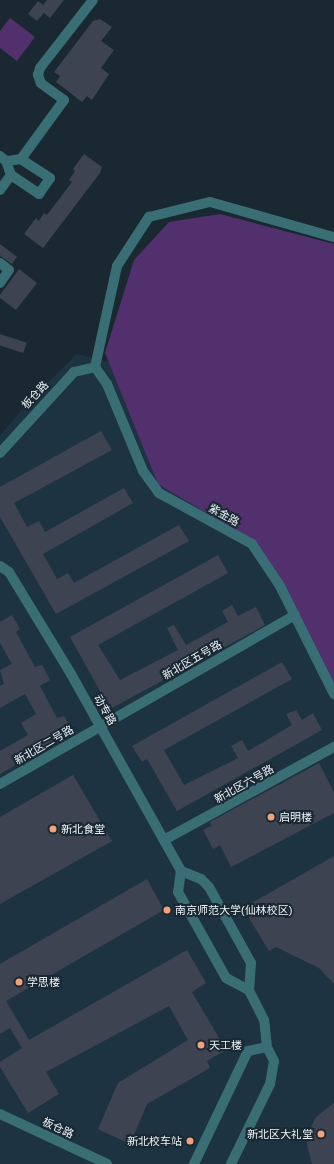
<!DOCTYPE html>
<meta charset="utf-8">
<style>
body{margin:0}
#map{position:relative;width:334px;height:1164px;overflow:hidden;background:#1a2832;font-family:Helvetica,"Noto Sans SC",sans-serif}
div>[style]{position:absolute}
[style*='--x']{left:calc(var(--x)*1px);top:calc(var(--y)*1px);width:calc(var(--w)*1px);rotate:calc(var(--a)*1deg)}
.built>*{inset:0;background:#1e3341}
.green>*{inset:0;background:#51306d}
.building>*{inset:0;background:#3e4352;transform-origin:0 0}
.minor>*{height:10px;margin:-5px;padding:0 5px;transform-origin:5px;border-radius:5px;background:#386e74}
.dots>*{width:11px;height:11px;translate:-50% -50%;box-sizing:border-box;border:2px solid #1a2832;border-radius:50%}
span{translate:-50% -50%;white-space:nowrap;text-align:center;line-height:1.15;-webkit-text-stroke:4px #1a2832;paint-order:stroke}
.street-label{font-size:11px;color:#eaf3fa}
.poi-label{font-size:11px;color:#eaf3fa}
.left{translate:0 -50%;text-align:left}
.right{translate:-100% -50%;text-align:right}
</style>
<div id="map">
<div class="built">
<div style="clip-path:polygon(77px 354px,115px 363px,265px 531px,334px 656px,334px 1164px,0 1164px,0 436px,27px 403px)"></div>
</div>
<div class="green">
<div style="clip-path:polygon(10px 18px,35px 37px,17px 61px,0 48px,0 31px)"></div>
<div style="clip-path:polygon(220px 214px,334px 244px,334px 688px,252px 540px,158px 484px,105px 353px,134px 260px,169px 222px)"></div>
</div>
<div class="building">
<div style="clip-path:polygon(47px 0,64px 0,50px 18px,44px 13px,37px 21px,28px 14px,38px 1px,43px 5px)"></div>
<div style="clip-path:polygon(100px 19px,112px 27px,101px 41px,114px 50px,101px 68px,109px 74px,92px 100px,87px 96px,82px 102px,56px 82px,60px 76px,54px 72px,93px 21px)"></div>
<div style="clip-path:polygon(84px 154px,102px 167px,100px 173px,43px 248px,24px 234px,36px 218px,39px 221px,44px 213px,47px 215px,72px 182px,69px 180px,75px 171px,73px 169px)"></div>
<div style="clip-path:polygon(0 244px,17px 257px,12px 264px,0 256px)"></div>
<div style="clip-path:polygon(19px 269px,37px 283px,16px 310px,0 298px,0 295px)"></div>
<div style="left:0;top:334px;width:28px;height:11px;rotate:18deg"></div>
<div style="clip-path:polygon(101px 431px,112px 450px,14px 503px,27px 527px,39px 521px,45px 532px,124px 488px,133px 503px,43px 554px,57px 579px,68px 573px,74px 583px,179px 525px,189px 541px,56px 614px,0 517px,0 487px)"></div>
<div style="clip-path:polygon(218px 555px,228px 573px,98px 645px,120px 680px,178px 650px,167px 628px,174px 625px,186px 645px,228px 622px,222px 611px,232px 605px,238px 616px,256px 607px,265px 625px,110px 709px,70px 637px)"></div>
<div style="clip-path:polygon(12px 615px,20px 629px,16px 632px,35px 667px,42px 665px,50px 680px,40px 686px,57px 718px,64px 716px,74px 732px,0 774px,0 751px,28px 735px,21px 723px,36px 714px,25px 694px,0 708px,0 686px,4px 684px,0 670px,12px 664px,0 643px,0 622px)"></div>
<div style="clip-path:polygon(282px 662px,292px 679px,164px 750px,184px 785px,238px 758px,231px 746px,242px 740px,248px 751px,292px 725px,286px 714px,296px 710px,302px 720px,313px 713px,322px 730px,177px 811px,147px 759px,142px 762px,132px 746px)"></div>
<div style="clip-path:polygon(319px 763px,334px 792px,334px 813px,231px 867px,220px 845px,213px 849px,203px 830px,211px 826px,210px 822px)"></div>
<div style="clip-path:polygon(73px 775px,112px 841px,0 904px,0 817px)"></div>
<div style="clip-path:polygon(334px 856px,334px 984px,319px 968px,276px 947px,269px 951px,243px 908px)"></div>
<div style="clip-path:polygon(147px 879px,164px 910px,6px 1001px,29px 1040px,187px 950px,206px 983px,192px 992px,226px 1050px,207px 1061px,210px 1068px,147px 1104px,130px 1144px,98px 1129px,118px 1083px,188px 1040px,169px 1006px,46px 1072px,59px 1094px,28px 1113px,0 1067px,0 1062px,22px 1048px,10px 1028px,0 1034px,0 964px)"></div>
<div style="clip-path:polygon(334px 1103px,334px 1164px,312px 1164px,307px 1145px,309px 1131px,316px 1117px)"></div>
</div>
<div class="minor">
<div style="--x:0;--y:156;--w:8;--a:40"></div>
<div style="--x:6;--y:161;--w:15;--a:70"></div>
<div style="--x:11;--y:175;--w:34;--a:34"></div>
<div style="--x:39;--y:194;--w:19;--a:-55"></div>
<div style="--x:50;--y:178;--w:35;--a:-147"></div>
<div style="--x:21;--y:159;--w:15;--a:172"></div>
<div style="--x:21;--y:159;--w:73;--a:-53.9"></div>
<div style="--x:64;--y:100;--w:29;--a:-144"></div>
<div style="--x:41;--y:83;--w:9;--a:-111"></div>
<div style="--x:38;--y:75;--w:7;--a:-74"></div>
<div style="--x:40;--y:68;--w:86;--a:-52.1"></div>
<div style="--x:0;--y:190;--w:19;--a:-54"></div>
<div style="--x:0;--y:263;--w:11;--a:38"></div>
<div style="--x:9;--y:270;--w:16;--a:125"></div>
<div style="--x:95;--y:367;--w:21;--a:55"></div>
<div style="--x:107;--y:384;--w:94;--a:67.5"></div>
<div style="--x:143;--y:471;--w:27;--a:54"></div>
<div style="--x:159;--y:493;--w:106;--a:28.7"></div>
<div style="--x:252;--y:544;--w:50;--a:56.3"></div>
<div style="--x:280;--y:586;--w:121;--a:63.4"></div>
<div style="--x:95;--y:367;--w:103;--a:-77.7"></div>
<div style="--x:117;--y:266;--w:59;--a:-56.9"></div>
<div style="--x:149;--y:217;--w:63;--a:-13.8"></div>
<div style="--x:210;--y:202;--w:129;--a:15.8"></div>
<div style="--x:0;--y:453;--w:110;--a:-47.6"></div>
<div style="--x:74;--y:372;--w:22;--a:-13"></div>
<div style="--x:0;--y:566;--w:11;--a:34"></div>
<div style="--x:9;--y:572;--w:119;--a:58.7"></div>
<div style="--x:71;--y:674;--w:226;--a:60.8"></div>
<div style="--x:0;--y:784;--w:340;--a:-29.8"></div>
<div style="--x:164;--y:840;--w:194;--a:-28.7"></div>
<div style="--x:181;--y:871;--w:22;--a:22"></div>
<div style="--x:201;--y:879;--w:11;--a:45"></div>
<div style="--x:209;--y:887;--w:87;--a:61.1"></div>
<div style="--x:251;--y:963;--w:27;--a:94"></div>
<div style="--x:181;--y:871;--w:21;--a:98"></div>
<div style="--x:178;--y:892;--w:98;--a:60.8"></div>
<div style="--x:226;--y:978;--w:26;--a:28"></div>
<div style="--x:0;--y:1114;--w:118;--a:25"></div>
<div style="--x:194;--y:1164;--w:125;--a:-64.5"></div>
<div style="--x:248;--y:1051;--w:19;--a:-12"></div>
<div style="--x:231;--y:1164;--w:89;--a:-64"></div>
<div style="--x:270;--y:1084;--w:23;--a:-80"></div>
<div style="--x:274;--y:1061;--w:16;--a:-117"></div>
<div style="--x:267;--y:1047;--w:27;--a:-96"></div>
<div style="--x:264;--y:1020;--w:34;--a:-117"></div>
</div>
<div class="dots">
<div style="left:271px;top:817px;background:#f0a279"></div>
<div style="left:53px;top:829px;background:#f0a279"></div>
<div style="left:167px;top:910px;background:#f0a279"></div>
<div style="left:19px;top:982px;background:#f0a279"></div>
<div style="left:201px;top:1045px;background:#f0a279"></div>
<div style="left:321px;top:1134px;background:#f0a279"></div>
<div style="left:190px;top:1141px;background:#f0a279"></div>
</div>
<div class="street-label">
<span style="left:35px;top:395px;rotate:-47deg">板仓路</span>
<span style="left:224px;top:515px;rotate:29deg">紫金路</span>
<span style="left:192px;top:660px;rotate:-30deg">新北区五号路</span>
<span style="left:105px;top:710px;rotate:60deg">动专路</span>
<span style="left:44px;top:745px;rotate:-30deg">新北区二号路</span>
<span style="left:244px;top:784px;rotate:-29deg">新北区六号路</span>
<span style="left:58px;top:1128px;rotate:25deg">板仓路</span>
</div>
<div class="poi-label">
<span class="left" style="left:279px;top:817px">启明楼</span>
<span class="left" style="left:61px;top:829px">新北食堂</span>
<span class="left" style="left:175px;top:910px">南京师范大学(仙林校区)</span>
<span class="left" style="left:27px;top:982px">学思楼</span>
<span class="left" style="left:209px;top:1045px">天工楼</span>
<span class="right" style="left:313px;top:1134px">新北区大礼堂</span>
<span class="right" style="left:182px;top:1141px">新北校车站</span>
</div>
</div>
